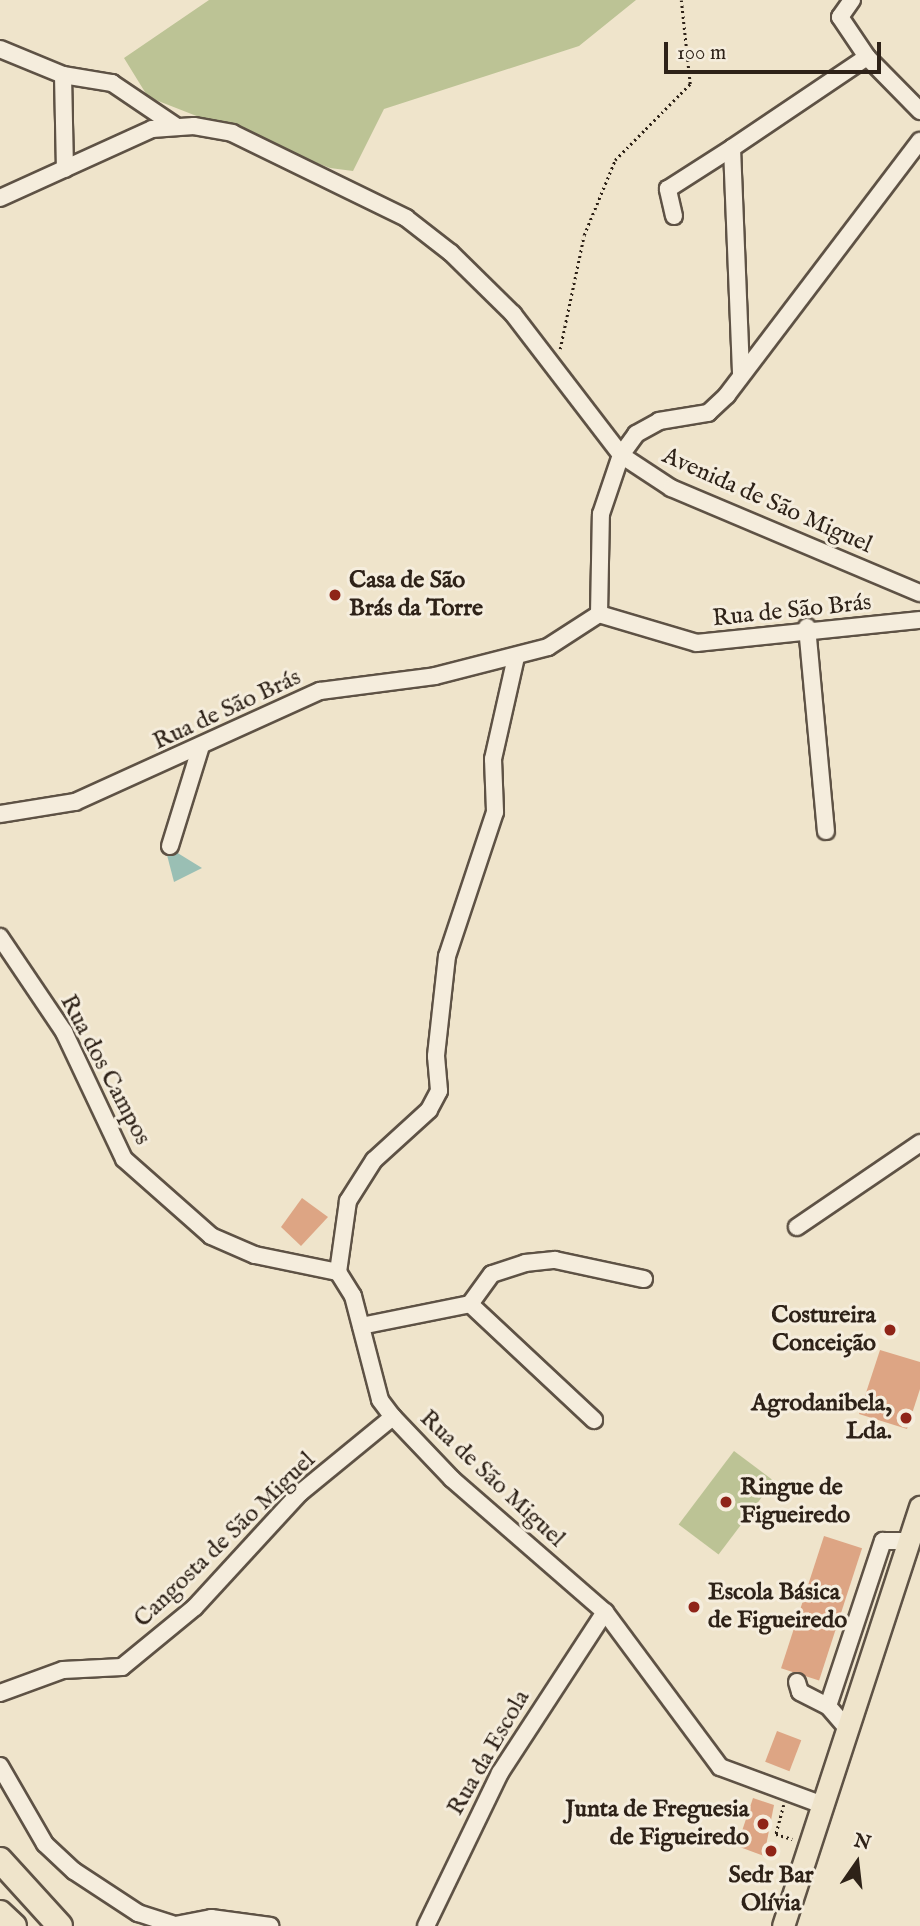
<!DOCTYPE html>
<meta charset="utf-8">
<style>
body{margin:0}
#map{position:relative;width:920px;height:1926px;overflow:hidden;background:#efe4cb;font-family:"IM FELL English",serif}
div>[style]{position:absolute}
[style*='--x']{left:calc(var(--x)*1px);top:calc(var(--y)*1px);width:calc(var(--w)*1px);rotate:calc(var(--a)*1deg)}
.green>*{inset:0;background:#bcc395;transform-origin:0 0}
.water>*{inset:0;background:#9abfb4}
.building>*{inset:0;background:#dda584;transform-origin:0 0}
.path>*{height:2.5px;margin-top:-1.25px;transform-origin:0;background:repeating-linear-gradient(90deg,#2e2218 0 2px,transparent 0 5.5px)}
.roads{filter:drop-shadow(2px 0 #5e5245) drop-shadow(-2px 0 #5e5245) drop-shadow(0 2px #5e5245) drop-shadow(0 -2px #5e5245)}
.minor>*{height:16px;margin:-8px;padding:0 8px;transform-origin:8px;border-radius:8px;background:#f5eddd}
.major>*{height:21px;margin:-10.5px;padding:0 10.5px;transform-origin:10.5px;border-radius:10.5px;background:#efe4cb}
.highway>*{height:24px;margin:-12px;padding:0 12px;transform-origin:12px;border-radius:12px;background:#efe4cb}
.dots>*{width:19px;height:19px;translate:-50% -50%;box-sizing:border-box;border:4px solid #f5eddd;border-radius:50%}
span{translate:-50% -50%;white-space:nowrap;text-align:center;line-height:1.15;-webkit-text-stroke:6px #f5eddd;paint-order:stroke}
.street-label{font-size:24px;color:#2e2218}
.poi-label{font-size:24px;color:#2e2218;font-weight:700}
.left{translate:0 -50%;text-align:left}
.right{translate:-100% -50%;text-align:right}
.north{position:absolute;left:822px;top:1828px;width:70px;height:70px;-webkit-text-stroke:5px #f5eddd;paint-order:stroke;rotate:14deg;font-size:19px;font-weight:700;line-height:28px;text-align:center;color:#2e2218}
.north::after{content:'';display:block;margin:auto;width:24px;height:32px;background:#2e2218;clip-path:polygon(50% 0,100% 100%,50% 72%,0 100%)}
.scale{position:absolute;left:664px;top:42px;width:217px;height:32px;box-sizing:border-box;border:4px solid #2e2218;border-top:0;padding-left:9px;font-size:21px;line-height:24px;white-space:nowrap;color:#2e2218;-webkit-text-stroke:5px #f5eddd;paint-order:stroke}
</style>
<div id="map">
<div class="green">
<div style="clip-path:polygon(209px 0,636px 0,579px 46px,384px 109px,353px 171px,330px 168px,148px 97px,124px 58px)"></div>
<div style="left:734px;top:1451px;width:50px;height:92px;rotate:37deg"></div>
</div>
<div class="water">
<div style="clip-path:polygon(176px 852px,202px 868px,174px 882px,167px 855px)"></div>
</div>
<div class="building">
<div style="clip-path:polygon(302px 1198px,328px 1217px,301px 1246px,281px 1227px)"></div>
<div style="clip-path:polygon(880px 1350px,920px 1362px,920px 1389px,907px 1429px,859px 1414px)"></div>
<div style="left:824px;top:1536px;width:40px;height:139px;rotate:18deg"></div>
<div style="left:777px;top:1731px;width:26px;height:33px;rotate:21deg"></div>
<div style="clip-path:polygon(753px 1798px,774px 1805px,764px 1856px,737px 1846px)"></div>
</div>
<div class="path">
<div style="--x:560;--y:349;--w:116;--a:-78.1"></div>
<div style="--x:584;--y:235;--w:81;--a:-67.5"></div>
<div style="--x:615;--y:160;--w:107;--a:-45.4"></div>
<div style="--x:690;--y:84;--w:84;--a:-96.1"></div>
<div style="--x:784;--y:1805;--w:30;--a:105"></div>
<div style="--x:776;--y:1834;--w:17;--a:17"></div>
</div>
<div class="roads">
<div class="minor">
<div style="--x:852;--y:0;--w:21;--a:125"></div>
<div style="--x:840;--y:17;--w:48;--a:56"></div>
<div style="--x:0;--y:49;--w:68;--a:22.4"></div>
<div style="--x:63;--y:75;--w:50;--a:9.3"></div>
<div style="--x:112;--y:83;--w:78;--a:34.1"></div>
<div style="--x:63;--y:75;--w:94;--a:88.8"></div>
<div style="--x:732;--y:148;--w:163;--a:-34"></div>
<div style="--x:867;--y:57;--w:76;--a:45.5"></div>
<div style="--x:0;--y:198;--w:167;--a:-24.4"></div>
<div style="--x:152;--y:129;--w:42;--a:-4.1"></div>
<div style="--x:194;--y:126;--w:39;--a:10"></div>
<div style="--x:232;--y:133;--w:194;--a:26"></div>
<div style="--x:406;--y:218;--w:57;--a:37.9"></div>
<div style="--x:451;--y:253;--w:87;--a:44.5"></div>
<div style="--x:513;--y:314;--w:178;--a:52.5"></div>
<div style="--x:621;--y:455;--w:60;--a:33.4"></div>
<div style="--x:671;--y:488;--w:270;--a:22.9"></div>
<div style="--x:674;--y:216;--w:28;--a:-103"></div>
<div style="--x:668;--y:189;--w:76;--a:-32.6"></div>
<div style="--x:732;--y:148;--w:226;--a:87.7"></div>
<div style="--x:599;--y:614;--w:100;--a:-88.9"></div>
<div style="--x:601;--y:514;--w:62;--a:-71.3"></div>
<div style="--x:621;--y:455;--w:26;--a:-54"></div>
<div style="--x:636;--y:434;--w:26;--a:-29"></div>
<div style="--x:659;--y:421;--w:50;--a:-9.3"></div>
<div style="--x:708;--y:413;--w:26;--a:-43"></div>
<div style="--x:727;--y:395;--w:319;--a:-52.8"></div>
<div style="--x:807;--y:627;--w:205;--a:84.7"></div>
<div style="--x:516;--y:657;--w:105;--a:102.7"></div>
<div style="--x:493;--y:759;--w:53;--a:87.8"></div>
<div style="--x:495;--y:812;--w:152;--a:108.4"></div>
<div style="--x:447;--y:956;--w:101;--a:96.3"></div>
<div style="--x:436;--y:1056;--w:35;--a:85"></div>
<div style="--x:439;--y:1091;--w:21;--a:118"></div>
<div style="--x:429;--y:1110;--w:74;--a:137.7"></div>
<div style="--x:374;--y:1160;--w:49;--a:122.4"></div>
<div style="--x:348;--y:1201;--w:72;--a:98"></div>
<div style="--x:338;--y:1272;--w:28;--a:58"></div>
<div style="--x:353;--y:1296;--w:107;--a:75.4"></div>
<div style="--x:380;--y:1400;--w:21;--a:53"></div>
<div style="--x:393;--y:1417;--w:86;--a:46.4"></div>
<div style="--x:452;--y:1479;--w:203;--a:41"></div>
<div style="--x:605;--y:1612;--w:193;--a:53.4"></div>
<div style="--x:720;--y:1767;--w:107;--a:20.3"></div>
<div style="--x:0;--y:814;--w:76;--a:-9.1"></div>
<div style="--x:75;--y:802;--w:269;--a:-24.4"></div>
<div style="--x:320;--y:691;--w:116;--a:-7.4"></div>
<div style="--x:435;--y:676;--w:117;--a:-14.4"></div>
<div style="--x:548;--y:647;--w:61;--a:-32.9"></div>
<div style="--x:599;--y:614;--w:102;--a:16.5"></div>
<div style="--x:697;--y:643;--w:224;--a:-5.9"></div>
<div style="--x:170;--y:846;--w:102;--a:-72.8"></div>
<div style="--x:0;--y:937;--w:115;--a:56"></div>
<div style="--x:64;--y:1032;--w:140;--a:64.7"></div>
<div style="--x:124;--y:1159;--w:116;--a:41.5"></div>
<div style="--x:211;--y:1236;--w:48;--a:23.4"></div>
<div style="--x:255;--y:1255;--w:85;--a:11.6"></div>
<div style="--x:797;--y:1227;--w:149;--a:-34.3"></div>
<div style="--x:470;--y:1304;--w:37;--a:-54"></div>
<div style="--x:492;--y:1274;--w:35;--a:-18"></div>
<div style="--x:525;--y:1263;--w:30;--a:-6"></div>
<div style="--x:555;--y:1260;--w:91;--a:12.1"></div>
<div style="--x:361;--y:1326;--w:111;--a:-11.4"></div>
<div style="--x:470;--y:1304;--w:170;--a:43.1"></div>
<div style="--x:797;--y:1682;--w:10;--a:73"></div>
<div style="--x:800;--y:1692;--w:31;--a:27"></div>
<div style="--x:0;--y:1693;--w:67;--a:-20.1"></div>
<div style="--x:63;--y:1670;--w:59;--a:-2.9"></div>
<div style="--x:122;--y:1667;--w:94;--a:-39.4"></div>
<div style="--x:195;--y:1607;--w:155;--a:-47.4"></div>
<div style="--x:300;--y:1493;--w:120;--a:-39.3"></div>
<div style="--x:846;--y:1727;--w:28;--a:-131"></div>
<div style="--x:828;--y:1706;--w:174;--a:-71.6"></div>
<div style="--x:883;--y:1541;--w:26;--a:0"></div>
<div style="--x:0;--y:1766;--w:90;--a:60"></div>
<div style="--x:45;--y:1844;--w:40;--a:43"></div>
<div style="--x:74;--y:1871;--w:77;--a:33.3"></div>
<div style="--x:138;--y:1913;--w:36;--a:18"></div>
<div style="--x:170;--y:1926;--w:42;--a:-11"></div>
<div style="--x:211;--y:1918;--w:60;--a:7.7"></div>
<div style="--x:426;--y:1926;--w:170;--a:-64.2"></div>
<div style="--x:500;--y:1773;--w:192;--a:-56.9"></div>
</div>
<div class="major">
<div style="--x:783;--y:1926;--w:441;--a:-71.9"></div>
</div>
<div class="highway">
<div style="--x:0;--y:1860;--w:89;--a:47.7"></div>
<div style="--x:0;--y:1913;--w:19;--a:43"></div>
</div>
</div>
<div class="dots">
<div style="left:335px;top:595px;background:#8f2418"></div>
<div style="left:890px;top:1330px;background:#8f2418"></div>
<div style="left:906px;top:1418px;background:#8f2418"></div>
<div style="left:726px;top:1502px;background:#8f2418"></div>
<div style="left:694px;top:1607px;background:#8f2418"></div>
<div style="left:763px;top:1824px;background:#8f2418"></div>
<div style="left:771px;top:1851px;background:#8f2418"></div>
</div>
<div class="street-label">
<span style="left:767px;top:501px;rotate:24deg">Avenida de São Miguel</span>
<span style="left:792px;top:611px;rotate:-6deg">Rua de São Brás</span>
<span style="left:227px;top:710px;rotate:-25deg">Rua de São Brás</span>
<span style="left:105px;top:1070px;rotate:62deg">Rua dos Campos</span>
<span style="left:492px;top:1479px;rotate:43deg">Rua de São Miguel</span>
<span style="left:225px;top:1540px;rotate:-44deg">Cangosta de São Miguel</span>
<span style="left:489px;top:1753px;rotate:-60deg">Rua da Escola</span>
</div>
<div class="poi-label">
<span class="left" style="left:349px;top:595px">Casa de São<br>Brás da Torre</span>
<span class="right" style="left:876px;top:1330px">Costureira<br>Conceição</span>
<span class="right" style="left:892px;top:1418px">Agrodanibela,<br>Lda.</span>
<span class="left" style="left:740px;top:1502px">Ringue de<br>Figueiredo</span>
<span class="left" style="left:708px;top:1607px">Escola Básica<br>de Figueiredo</span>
<span class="right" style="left:749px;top:1824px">Junta de Freguesia<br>de Figueiredo</span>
<span style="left:771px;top:1890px">Sedr Bar<br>Olívia</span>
</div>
<div class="north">N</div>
<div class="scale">100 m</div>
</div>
